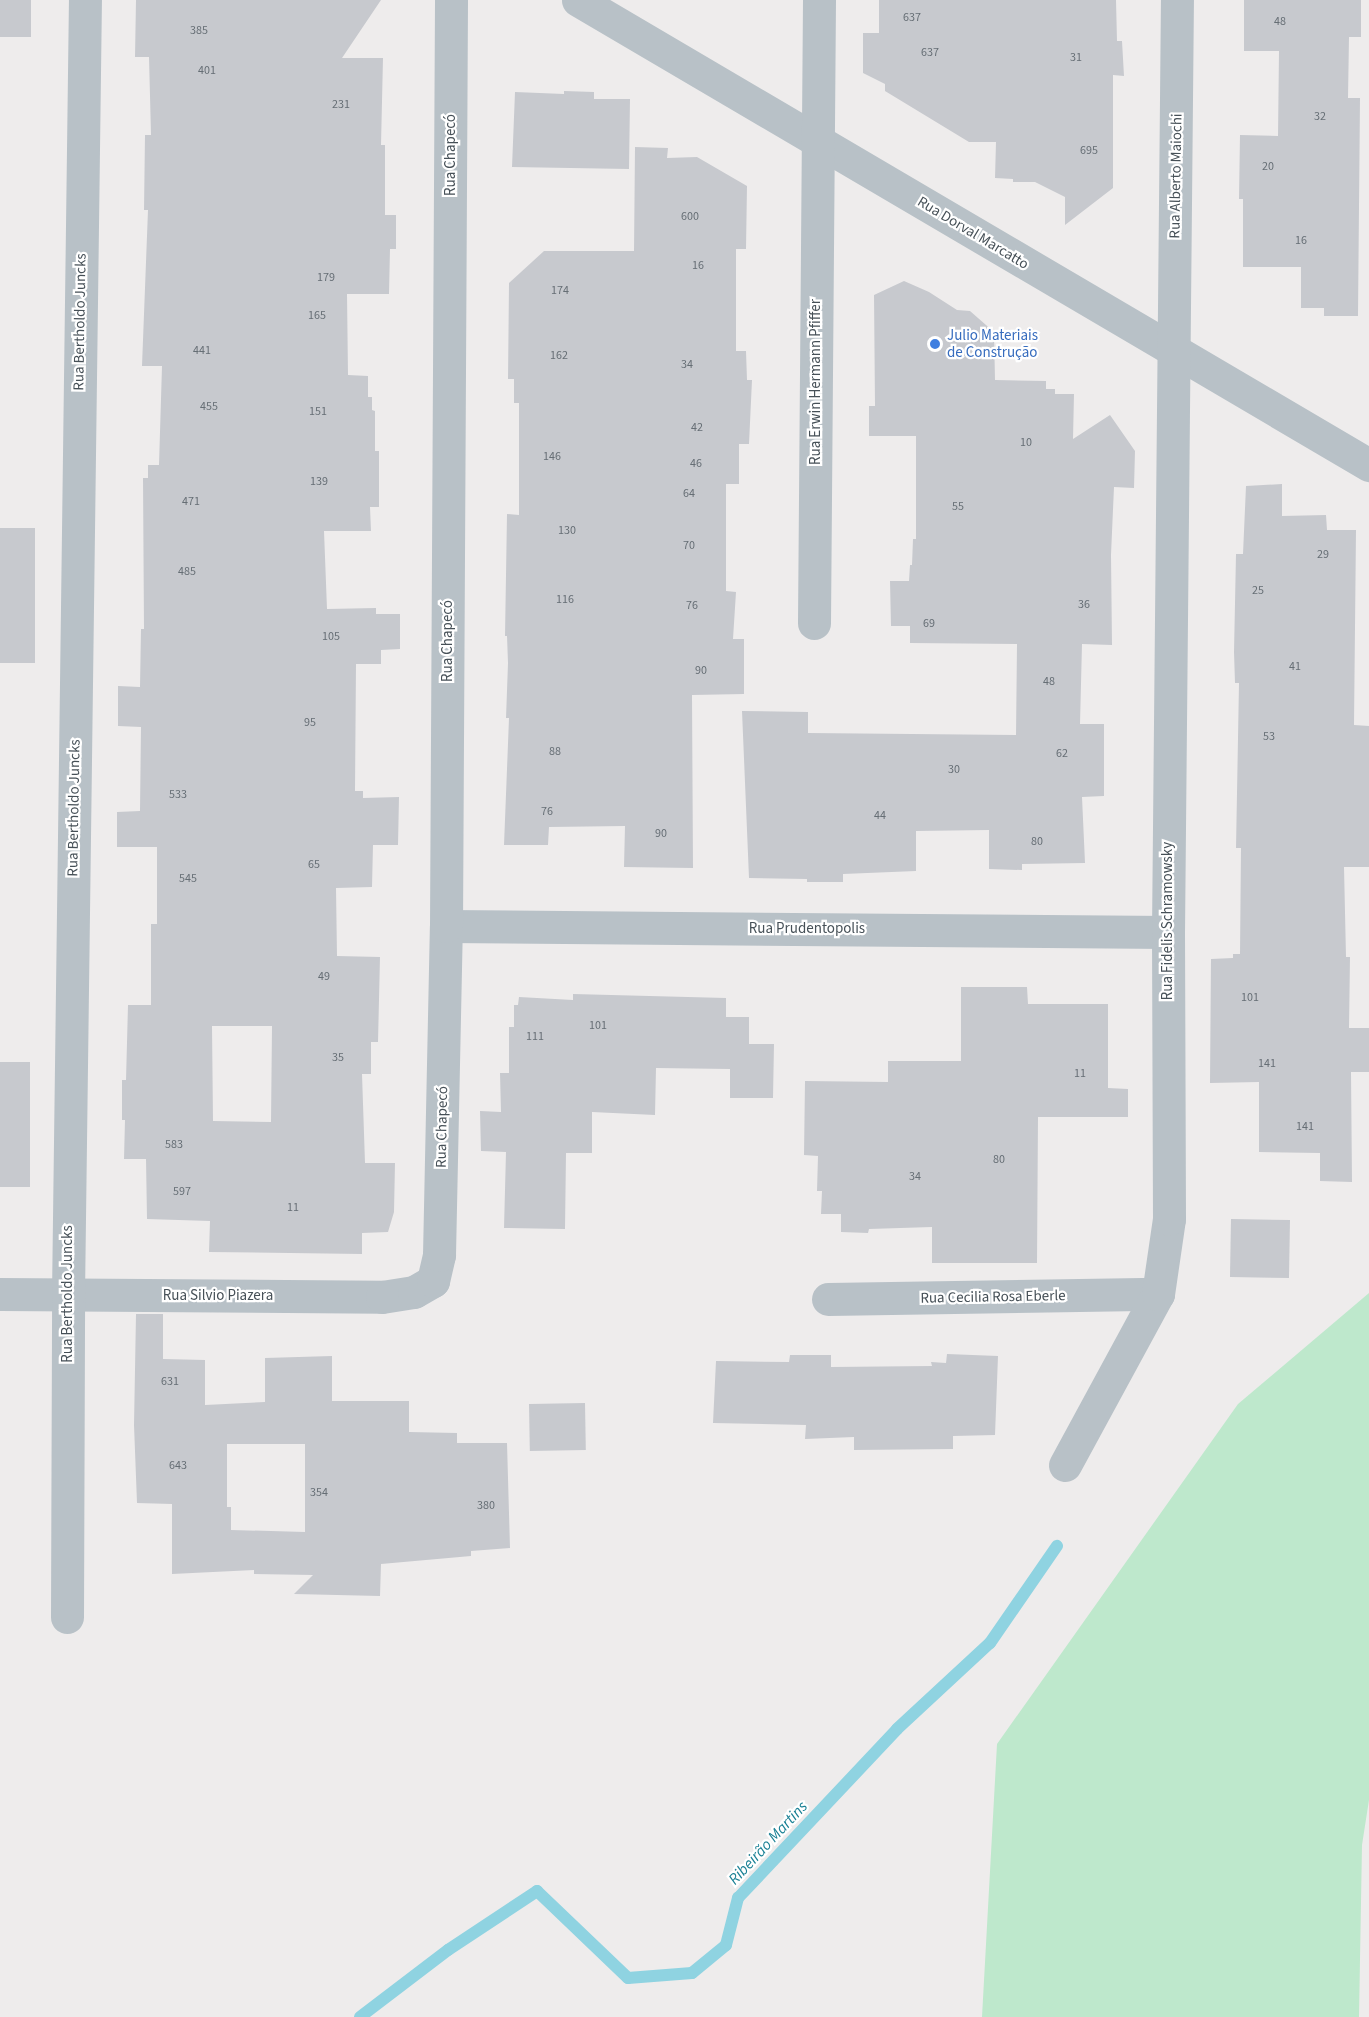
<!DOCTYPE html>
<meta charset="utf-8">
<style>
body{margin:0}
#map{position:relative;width:1369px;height:2017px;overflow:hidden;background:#eeecec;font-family:"Source Sans 3",sans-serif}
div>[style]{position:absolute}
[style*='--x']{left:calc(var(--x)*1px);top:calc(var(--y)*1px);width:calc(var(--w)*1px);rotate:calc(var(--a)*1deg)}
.green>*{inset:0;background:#bee8cc}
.stream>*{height:12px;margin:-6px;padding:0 6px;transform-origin:6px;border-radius:6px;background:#8fd3e1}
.building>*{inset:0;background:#c7c9ce;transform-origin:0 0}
.street>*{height:33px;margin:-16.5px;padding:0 16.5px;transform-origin:16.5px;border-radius:16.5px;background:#b8c1c7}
.dots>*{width:16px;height:16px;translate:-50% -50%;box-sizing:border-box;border:3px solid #fff;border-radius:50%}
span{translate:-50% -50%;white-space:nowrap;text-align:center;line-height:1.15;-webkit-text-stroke:4.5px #fff;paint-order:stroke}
.number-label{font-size:12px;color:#666e75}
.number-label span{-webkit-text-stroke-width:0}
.street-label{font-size:15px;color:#465057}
.shop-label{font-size:15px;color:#366cbe}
.left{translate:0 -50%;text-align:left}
.water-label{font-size:16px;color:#1b8195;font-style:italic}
</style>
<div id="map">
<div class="green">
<div style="clip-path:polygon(1369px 1293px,1369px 1800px,1362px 1845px,1359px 2017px,982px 2017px,997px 1744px,1238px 1404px)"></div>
</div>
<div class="stream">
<div style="--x:360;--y:2017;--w:111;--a:-37.3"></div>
<div style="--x:448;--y:1950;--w:107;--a:-33.5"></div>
<div style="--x:537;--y:1891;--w:126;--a:43.7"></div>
<div style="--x:628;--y:1978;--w:64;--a:-4.5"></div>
<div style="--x:692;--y:1973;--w:44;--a:-39.5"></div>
<div style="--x:726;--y:1945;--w:49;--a:-75.7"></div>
<div style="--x:738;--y:1898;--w:232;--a:-46.7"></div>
<div style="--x:897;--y:1729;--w:127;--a:-42.8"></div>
<div style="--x:990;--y:1643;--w:118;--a:-55.4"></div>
</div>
<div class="building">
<div style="left:0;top:0;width:31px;height:37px"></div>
<div style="clip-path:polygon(evenodd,136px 0,381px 0,342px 58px,383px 58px,381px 145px,385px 145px,385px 215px,396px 215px,396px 249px,390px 249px,389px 294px,347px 294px,348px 375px,368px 376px,368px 397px,372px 397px,372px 410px,375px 411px,375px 451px,379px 451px,379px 507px,370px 507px,371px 531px,324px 531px,327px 609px,376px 608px,376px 614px,400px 614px,400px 649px,381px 650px,381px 664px,356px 664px,355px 791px,363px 791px,363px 798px,399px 797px,398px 845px,373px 845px,372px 887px,336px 888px,337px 956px,380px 957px,378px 1042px,371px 1042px,371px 1074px,362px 1074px,365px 1163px,395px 1163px,394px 1212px,388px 1232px,362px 1233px,362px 1254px,209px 1252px,210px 1221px,147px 1219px,146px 1159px,124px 1159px,125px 1120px,122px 1120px,122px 1080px,126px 1080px,128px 1005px,151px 1005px,151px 924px,157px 924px,157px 847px,117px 847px,117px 812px,140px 811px,141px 727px,118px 726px,118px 686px,140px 687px,141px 629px,144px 629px,143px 478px,148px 478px,148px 465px,159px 465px,162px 366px,142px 366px,148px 210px,144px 210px,145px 135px,151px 135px,149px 57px,135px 57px,136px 0,212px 1026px,272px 1026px,271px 1122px,213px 1121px,212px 1026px)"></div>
<div style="clip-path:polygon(879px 0,1116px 0,1117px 41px,1122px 41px,1124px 76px,1113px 75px,1113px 188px,1065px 225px,1065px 197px,1035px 182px,1013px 182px,1013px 179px,995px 178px,996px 142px,969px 142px,885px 91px,885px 84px,863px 73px,863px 33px,879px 33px)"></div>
<div style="clip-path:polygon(1244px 0,1361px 0,1361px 37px,1349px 37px,1348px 98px,1360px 98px,1358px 316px,1324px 316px,1324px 308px,1301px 308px,1301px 267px,1243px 267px,1243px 199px,1239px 199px,1240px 135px,1278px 136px,1279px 51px,1244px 51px)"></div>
<div style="clip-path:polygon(564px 91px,594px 92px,594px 99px,630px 99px,629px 169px,512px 167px,515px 92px,564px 94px)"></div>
<div style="clip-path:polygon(635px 147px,668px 148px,667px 158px,697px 157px,747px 186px,746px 249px,736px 249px,736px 351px,746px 351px,747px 380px,752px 380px,749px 444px,739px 444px,739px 484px,726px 484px,726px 591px,736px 592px,733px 639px,744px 639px,744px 694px,692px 695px,693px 868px,624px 867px,625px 826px,549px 827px,548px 845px,504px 845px,509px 718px,506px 718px,508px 663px,507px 636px,505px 636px,507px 514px,519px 515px,519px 403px,514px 403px,514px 379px,508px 379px,509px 283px,544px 251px,634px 251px)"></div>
<div style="clip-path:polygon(904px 281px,929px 292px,957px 310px,970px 311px,994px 332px,995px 380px,1046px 381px,1046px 389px,1055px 389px,1055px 394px,1074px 394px,1073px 439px,1110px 415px,1135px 451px,1134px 488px,1114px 487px,1111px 555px,1112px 645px,1082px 644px,1080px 724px,1104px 724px,1104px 796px,1082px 797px,1085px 863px,1022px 864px,1022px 870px,989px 869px,989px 830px,916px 831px,916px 871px,843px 874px,843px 882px,807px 882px,807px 879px,749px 878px,742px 711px,808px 712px,808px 733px,1016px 735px,1017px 644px,910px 643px,910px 626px,891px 626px,890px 581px,909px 581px,910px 565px,912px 565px,913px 539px,916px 539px,916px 436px,869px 436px,869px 406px,875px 406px,874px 295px)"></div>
<div style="clip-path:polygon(1282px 484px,1282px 516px,1326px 515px,1327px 530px,1356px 530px,1354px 725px,1369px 726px,1369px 867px,1344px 867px,1346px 957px,1350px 957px,1349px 1028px,1369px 1028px,1369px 1072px,1351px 1072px,1352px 1182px,1320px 1181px,1320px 1153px,1259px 1152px,1259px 1082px,1210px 1083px,1211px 959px,1233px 958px,1233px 954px,1240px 954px,1241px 848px,1236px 848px,1239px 683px,1235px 683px,1234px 652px,1236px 554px,1243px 554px,1246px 486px)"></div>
<div style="left:0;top:528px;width:35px;height:135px"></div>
<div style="clip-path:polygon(961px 987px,1027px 987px,1028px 1004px,1108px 1004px,1108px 1088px,1128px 1089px,1128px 1117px,1038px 1117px,1037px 1263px,932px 1263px,932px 1227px,869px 1229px,868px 1233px,841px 1232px,841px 1214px,821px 1214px,822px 1191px,817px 1191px,818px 1156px,804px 1155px,805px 1081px,888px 1082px,888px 1061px,961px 1061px)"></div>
<div style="clip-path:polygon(573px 994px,726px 998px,726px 1017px,749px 1017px,749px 1044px,774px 1044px,773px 1098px,730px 1098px,730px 1069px,656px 1068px,655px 1115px,592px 1112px,592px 1153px,566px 1153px,565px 1229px,504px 1228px,506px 1152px,481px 1151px,480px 1111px,501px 1112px,500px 1073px,509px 1073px,509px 1027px,514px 1027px,514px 1005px,518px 1005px,519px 997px,573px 1000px)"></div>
<div style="left:0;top:1062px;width:30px;height:125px"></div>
<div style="left:1231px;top:1219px;width:59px;height:58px;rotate:1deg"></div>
<div style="clip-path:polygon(evenodd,136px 1314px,163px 1314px,163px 1359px,205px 1360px,205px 1405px,265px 1402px,265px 1358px,332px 1356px,332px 1401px,409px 1401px,409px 1432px,457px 1433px,457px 1443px,507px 1443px,510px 1548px,471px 1551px,471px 1556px,381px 1564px,380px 1596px,294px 1594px,313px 1575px,254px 1574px,254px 1570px,172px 1574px,172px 1504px,137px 1503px,134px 1425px,136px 1314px,227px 1444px,305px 1444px,305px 1532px,231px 1530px,231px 1507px,227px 1507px,227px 1444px)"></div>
<div style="clip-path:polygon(947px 1354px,998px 1356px,995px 1435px,953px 1436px,953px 1449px,854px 1450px,854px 1437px,805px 1439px,806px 1425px,713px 1423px,716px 1361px,789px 1362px,790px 1355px,831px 1355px,831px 1367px,932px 1366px,931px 1362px,946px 1363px)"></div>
<div style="left:585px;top:1403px;width:47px;height:56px;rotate:89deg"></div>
</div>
<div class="street">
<div style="--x:578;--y:0;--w:918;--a:30.45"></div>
<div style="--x:814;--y:623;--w:623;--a:-89.54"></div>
<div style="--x:446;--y:926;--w:722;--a:0.48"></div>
<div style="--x:0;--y:1294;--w:382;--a:0.4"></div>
<div style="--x:382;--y:1297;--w:32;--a:-9"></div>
<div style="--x:414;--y:1292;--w:22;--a:-30"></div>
<div style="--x:433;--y:1281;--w:27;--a:-77"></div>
<div style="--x:439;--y:1255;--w:329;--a:-88.8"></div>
<div style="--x:446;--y:926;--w:926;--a:-89.69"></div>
<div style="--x:828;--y:1299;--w:330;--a:-0.9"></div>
<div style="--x:1065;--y:1465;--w:195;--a:-61.5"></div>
<div style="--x:1158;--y:1294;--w:76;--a:-81.7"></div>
<div style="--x:1169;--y:1219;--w:287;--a:-90.2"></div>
<div style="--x:1168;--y:932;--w:932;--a:-89.45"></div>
<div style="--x:67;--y:1617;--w:322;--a:-89.8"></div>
<div style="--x:68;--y:1295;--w:1295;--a:-89.25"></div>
</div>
<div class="dots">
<div style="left:935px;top:344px;background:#3f7fe0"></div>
</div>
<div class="number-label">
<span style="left:912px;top:18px">637</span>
<span style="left:1280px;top:22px">48</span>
<span style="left:199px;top:31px">385</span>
<span style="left:930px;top:53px">637</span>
<span style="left:1076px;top:58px">31</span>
<span style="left:207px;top:71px">401</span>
<span style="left:341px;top:105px">231</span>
<span style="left:1320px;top:117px">32</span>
<span style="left:1089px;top:151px">695</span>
<span style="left:1268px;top:167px">20</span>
<span style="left:690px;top:217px">600</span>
<span style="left:1301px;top:241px">16</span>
<span style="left:698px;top:266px">16</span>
<span style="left:326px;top:278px">179</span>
<span style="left:560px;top:291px">174</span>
<span style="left:317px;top:316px">165</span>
<span style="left:202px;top:351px">441</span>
<span style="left:559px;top:356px">162</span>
<span style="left:687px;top:365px">34</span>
<span style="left:209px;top:407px">455</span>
<span style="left:318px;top:412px">151</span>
<span style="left:697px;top:428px">42</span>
<span style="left:1026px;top:443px">10</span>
<span style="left:552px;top:457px">146</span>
<span style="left:696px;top:464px">46</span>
<span style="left:319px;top:482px">139</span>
<span style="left:689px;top:494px">64</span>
<span style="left:191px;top:502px">471</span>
<span style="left:958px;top:507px">55</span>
<span style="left:567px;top:531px">130</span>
<span style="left:689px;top:546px">70</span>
<span style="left:1323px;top:555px">29</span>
<span style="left:187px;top:572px">485</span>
<span style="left:1258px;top:591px">25</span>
<span style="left:565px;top:600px">116</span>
<span style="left:1084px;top:605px">36</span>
<span style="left:692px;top:606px">76</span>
<span style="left:929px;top:624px">69</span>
<span style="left:331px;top:637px">105</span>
<span style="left:1295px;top:667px">41</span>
<span style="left:701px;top:671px">90</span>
<span style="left:1049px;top:682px">48</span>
<span style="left:310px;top:723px">95</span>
<span style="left:1269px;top:737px">53</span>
<span style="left:555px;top:752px">88</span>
<span style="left:1062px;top:754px">62</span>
<span style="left:954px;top:770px">30</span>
<span style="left:178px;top:795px">533</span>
<span style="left:547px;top:812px">76</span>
<span style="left:880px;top:816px">44</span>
<span style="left:661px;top:834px">90</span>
<span style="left:1037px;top:842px">80</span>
<span style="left:314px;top:865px">65</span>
<span style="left:188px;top:879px">545</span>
<span style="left:324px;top:977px">49</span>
<span style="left:1250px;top:998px">101</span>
<span style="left:598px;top:1026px">101</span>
<span style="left:535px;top:1037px">111</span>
<span style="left:338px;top:1058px">35</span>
<span style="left:1267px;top:1064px">141</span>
<span style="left:1080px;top:1074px">11</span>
<span style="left:1305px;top:1127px">141</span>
<span style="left:174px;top:1145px">583</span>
<span style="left:999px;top:1160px">80</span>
<span style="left:915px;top:1177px">34</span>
<span style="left:182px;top:1192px">597</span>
<span style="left:293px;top:1208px">11</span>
<span style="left:170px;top:1382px">631</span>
<span style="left:178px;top:1466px">643</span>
<span style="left:319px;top:1493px">354</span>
<span style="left:486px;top:1506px">380</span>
</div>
<div class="street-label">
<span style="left:451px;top:155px;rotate:-90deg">Rua Chapecó</span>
<span style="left:1176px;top:176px;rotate:-89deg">Rua Alberto Maiochi</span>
<span style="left:973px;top:233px;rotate:31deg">Rua Dorval Marcatto</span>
<span style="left:80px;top:322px;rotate:-89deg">Rua Bertholdo Juncks</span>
<span style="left:816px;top:382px;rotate:-90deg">Rua Erwin Hermann Pfiffer</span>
<span style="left:448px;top:641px;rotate:-90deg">Rua Chapecó</span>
<span style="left:74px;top:808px;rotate:-89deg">Rua Bertholdo Juncks</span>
<span style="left:1168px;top:921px;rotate:-90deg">Rua Fidelis Schramowsky</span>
<span style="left:807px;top:929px">Rua Prudentopolis</span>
<span style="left:442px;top:1127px;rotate:-89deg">Rua Chapecó</span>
<span style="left:68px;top:1294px;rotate:-90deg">Rua Bertholdo Juncks</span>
<span style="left:218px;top:1296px">Rua Silvio Piazera</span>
<span style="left:993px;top:1297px;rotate:-1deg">Rua Cecilia Rosa Eberle</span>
</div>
<div class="shop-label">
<span class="left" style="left:947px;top:344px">Julio Materiais<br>de Construção</span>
</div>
<div class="water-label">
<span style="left:768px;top:1843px;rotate:-47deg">Ribeirão Martins</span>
</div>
</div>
